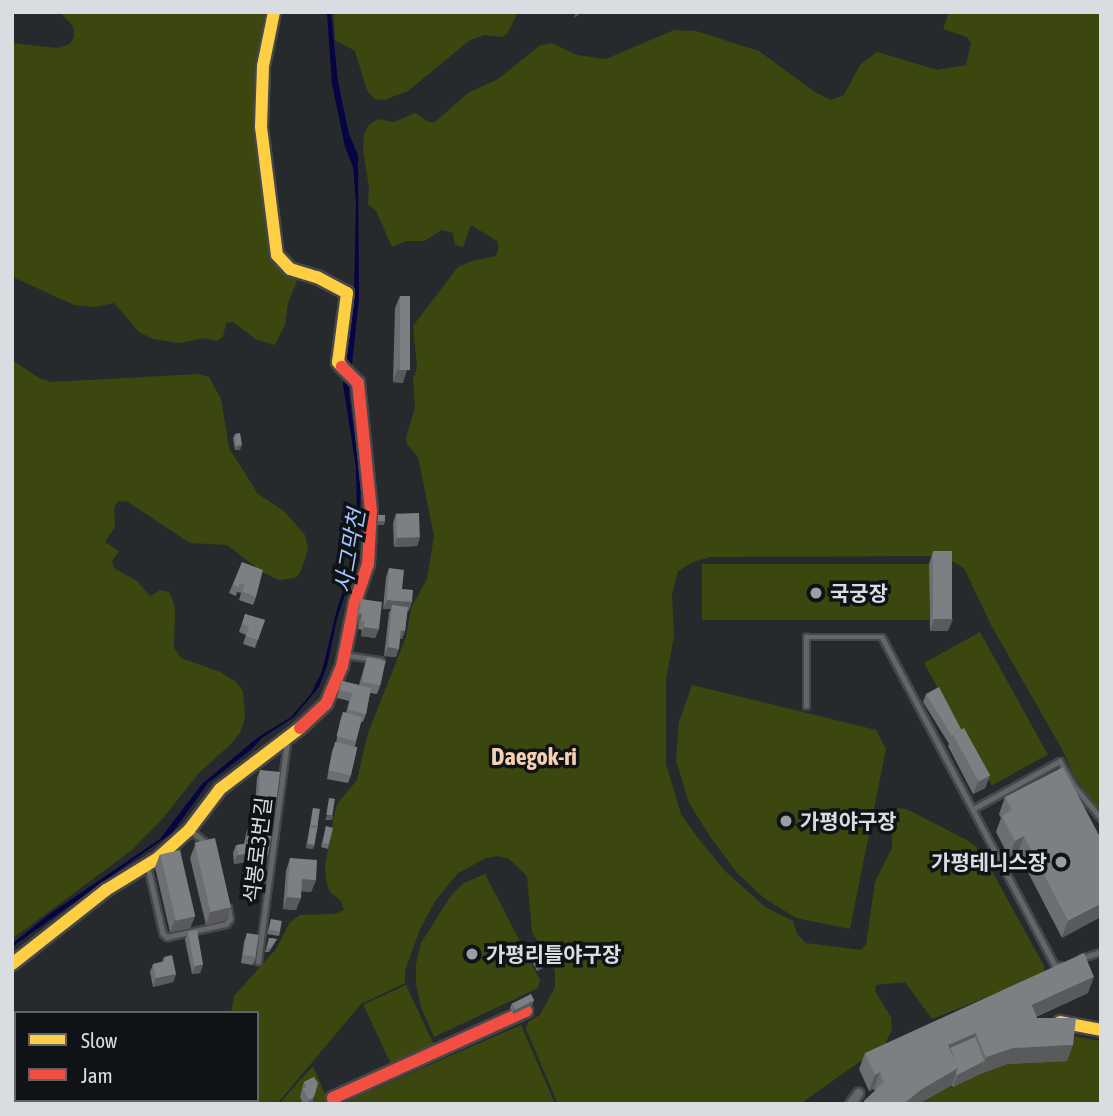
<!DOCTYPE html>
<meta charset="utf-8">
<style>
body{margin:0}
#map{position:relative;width:1113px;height:1116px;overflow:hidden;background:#272a2d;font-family:"Asap Condensed","Noto Sans KR",sans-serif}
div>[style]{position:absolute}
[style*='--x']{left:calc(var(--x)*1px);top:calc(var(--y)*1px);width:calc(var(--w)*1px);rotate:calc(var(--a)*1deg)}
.green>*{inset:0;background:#3b470e;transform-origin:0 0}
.water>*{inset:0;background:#040541}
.roads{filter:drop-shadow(2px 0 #45474a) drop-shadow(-2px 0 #45474a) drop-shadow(0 2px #45474a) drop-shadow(0 -2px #45474a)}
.lane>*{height:4.5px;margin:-2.25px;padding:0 2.25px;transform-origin:2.25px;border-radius:2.25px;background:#646668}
.street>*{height:9px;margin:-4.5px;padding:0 4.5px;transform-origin:4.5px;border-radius:4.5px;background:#646668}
.slow>*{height:12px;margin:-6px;padding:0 6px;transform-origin:6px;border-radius:6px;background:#ffcf43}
.jam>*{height:12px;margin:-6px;padding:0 6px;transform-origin:6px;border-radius:6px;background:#f24e42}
.wall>*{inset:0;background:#6c6e71}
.shaded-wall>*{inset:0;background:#585a5c}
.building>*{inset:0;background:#7d8083;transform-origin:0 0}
.dots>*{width:19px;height:19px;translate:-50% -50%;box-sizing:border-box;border:4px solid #101315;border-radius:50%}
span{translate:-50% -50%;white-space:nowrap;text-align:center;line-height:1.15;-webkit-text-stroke:7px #101315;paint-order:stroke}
.poi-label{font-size:21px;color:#d9dde1;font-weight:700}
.left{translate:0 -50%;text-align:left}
.right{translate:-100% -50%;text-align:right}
.street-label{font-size:21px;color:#d9dde1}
.water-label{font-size:23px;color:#a3c5ff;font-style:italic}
.quarter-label{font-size:24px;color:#f6d0b1;font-weight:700}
.frame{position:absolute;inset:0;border:14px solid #d9dde1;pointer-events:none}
.legend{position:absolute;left:14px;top:1011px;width:245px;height:91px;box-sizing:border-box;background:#101315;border:2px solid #606467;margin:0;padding:9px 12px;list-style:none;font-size:21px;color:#d9dde1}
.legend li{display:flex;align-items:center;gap:14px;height:35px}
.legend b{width:35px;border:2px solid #606467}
</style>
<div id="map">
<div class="green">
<div style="clip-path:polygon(60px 12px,268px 12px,257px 67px,272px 257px,279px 266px,297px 281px,288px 303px,285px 325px,275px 345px,257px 340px,233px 322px,226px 323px,223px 337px,217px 341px,205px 338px,179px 343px,153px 339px,139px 332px,114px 303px,95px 307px,74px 305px,15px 278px,12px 269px,12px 43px,57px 48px,70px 44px,74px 37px,73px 26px)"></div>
<div style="clip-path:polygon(334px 12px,518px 12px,508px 33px,503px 37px,484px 35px,470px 40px,408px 91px,384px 100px,374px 99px,367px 90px,355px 51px,335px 40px)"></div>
<div style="clip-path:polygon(949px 12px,1101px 12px,1101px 812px,1075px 778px,1062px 749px,991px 625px,964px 568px,943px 556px,710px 557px,693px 562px,678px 571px,672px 594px,674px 636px,666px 679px,666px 764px,681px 814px,697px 837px,725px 871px,765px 907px,793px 921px,797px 934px,806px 943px,861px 950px,866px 945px,875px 882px,892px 848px,892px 815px,897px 808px,906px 809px,967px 840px,981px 851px,1044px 966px,1044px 974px,932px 1019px,905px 982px,876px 985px,875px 991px,891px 1017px,892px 1029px,885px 1044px,800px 1104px,558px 1104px,526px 1029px,528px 1022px,540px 1015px,555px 987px,555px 971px,532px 932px,527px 876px,509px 859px,497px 856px,486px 858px,458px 873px,436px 900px,420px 929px,405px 971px,405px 983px,361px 1004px,277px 1104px,113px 1104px,118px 1100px,257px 1100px,257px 1013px,231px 1013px,234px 996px,276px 949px,290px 922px,300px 915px,335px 914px,344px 910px,341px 901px,329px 891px,326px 879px,325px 867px,334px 816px,337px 804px,357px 780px,368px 733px,406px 637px,411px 608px,427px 579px,434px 536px,418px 457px,407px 444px,406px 437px,415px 408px,413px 379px,417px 368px,413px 326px,458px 267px,472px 261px,496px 256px,499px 248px,497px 241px,471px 225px,463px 247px,455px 245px,453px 233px,442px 230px,424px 241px,407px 241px,392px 247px,376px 211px,368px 204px,369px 188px,363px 149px,364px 134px,369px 125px,378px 119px,394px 122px,415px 113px,429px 122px,435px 122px,468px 93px,498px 79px,539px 46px,552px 43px,577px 55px,606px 59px,674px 30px,696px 31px,759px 51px,815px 92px,831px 100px,844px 95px,860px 65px,877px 52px,937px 70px,966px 65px,971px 43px,967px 37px,943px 29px)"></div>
<div style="clip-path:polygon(12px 360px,39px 378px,51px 382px,198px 374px,209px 377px,221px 399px,229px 448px,258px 494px,284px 511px,305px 535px,308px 549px,300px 573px,295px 578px,279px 580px,262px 572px,227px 545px,190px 543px,128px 502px,118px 501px,114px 507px,115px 527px,105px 542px,119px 551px,112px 561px,114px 568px,137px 581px,150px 596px,160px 590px,169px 592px,175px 607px,174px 648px,181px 658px,220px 672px,236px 682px,243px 691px,245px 718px,241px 731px,232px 743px,199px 773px,163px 818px,132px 850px,12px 939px)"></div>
<div style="left:929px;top:564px;width:56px;height:227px;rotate:90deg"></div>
<div style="left:980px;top:632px;width:140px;height:64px;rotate:61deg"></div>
<div style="clip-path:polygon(692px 685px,876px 730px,886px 749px,850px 929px,796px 918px,764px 898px,737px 873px,711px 838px,689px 803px,676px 760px,679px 722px)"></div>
<div style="clip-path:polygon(485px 874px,540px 980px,538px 988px,434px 1037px,421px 1007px,416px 984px,416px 964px,421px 943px,452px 894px,464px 883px)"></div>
<div style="left:406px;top:985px;width:66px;height:47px;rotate:65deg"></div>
<div style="clip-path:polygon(521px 1025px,555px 1104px,348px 1104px,347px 1101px)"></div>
<div style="clip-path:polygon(1056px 1033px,1101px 1041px,1101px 1104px,872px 1104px)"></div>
<div style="clip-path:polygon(313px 1066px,329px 1104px,279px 1104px,300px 1080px)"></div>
</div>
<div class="water">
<div style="clip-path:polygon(331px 12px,338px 82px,349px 134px,358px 155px,359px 299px,349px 393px,361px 482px,358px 554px,337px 619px,327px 666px,319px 687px,294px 717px,262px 738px,252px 749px,208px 783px,173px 832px,12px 947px,12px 944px,48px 915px,160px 839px,202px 784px,257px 738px,291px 717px,311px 694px,322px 671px,337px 609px,353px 561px,357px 525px,356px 468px,343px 384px,354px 293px,356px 203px,353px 167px,345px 147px,332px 84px,327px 13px)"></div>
</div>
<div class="roads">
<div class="lane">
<div style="--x:345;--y:655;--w:36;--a:8"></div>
<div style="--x:806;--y:706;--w:69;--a:-90"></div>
<div style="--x:806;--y:637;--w:76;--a:0"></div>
<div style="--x:882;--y:637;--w:373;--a:62.2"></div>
<div style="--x:1056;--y:967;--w:4;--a:-27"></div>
<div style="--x:973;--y:809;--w:99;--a:-28.9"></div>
<div style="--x:1060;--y:761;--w:29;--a:61"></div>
<div style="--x:1074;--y:786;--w:42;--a:49.8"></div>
<div style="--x:190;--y:830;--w:23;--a:38"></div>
<div style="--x:148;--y:867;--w:68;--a:77.2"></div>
<div style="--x:163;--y:933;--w:6;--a:45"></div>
<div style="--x:167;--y:937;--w:60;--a:-12.4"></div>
<div style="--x:226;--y:924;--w:6;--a:-51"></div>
<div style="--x:230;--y:919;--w:11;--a:-100"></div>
<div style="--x:1082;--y:958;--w:20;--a:-18"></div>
<div style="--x:258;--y:962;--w:223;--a:-82.5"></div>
</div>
<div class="street">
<div style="--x:850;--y:1104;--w:14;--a:-54"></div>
</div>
<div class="slow">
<div style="--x:274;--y:12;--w:55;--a:101.5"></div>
<div style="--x:263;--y:66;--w:61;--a:91.9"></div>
<div style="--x:261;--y:127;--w:129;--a:82.9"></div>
<div style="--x:277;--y:255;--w:19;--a:47"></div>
<div style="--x:290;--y:269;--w:28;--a:17"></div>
<div style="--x:317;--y:277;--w:34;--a:28"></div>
<div style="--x:347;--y:293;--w:70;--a:97.4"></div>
<div style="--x:338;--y:362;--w:6;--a:51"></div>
<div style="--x:12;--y:964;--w:120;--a:-38.2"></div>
<div style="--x:106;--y:890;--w:61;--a:-31.6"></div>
<div style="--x:158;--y:858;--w:42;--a:-42.1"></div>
<div style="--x:189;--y:830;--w:51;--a:-52.9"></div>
<div style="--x:220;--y:789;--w:101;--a:-37.3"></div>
<div style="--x:1060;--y:1022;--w:42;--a:11"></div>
</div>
<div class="jam">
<div style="--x:300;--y:728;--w:35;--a:-43"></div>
<div style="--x:326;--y:704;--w:41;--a:-67.2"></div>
<div style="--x:342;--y:666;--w:65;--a:-78.5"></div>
<div style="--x:355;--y:602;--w:40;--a:-71.1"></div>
<div style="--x:368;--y:564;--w:53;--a:-86.8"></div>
<div style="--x:371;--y:511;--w:129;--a:-95.8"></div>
<div style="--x:358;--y:383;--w:23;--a:-135"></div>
<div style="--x:335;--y:1104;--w:6;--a:-108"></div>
<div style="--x:333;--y:1098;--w:212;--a:-24.3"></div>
</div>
</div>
<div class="wall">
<div style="clip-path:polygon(400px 296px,403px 383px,393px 382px,395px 308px)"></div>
<div style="clip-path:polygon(235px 434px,240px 450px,235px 450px,233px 438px)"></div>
<div style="clip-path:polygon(396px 514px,420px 537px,417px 546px,394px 547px,393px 523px)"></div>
<div style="clip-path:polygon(933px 551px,948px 631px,930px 631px,929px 564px)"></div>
<div style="clip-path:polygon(242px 562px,256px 597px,253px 605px,239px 600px,241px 593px,237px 592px,236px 596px,229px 593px)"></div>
<div style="clip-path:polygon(389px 568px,402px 589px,409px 611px,407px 611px,405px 631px,402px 639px,400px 639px,396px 657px,384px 656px,389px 613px,391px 609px,383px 609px,386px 577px)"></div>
<div style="clip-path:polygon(361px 599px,379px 629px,375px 638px,361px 636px,362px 630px,358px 629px,359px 623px,356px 622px,358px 607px)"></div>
<div style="clip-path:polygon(245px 614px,265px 620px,255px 648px,243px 644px,246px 635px,239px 632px)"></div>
<div style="clip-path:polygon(367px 657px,380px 686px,377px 694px,370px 693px,366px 714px,363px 722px,361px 722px,355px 746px,351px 775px,348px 783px,327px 779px,332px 751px,336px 743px,340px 721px,343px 712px,346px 713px,349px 701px,337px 698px,339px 689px,342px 681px,359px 685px)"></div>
<div style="clip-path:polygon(926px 694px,961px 729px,990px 775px,985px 788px,973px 794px,948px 746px,949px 744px,923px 702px)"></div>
<div style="clip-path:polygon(260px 770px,272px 821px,254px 819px,257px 778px)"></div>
<div style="clip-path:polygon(1005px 797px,1101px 839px,1062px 938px,1018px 853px,1009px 857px,996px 832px,1001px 818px,999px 814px)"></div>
<div style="clip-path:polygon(313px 808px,318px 826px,313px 849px,306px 848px)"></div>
<div style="clip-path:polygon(249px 826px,272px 829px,265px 863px,260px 862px,260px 858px,248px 857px,247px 862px,234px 864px,233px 853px,236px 845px,244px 844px,246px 834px)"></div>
<div style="clip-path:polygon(326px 826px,329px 844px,328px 849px,321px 847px)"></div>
<div style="clip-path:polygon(195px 845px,226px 920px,206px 925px,190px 858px)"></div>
<div style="clip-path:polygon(160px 854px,195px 916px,190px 928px,170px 932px,155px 867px)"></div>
<div style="clip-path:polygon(290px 858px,316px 880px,311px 892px,301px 891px,296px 910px,283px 909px,286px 871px)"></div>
<div style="clip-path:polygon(271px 919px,280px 932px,279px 936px,267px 934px)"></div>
<div style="clip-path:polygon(188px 932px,203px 964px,200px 973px,192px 974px,185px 940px)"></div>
<div style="clip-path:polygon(247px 933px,256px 957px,253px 965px,241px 963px,244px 942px)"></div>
<div style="clip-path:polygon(269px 938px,277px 939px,269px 952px,265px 952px)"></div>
<div style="clip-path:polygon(529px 948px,543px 968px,537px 971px,527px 952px)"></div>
<div style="clip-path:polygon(164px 957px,176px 974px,173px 982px,153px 987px,150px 972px,153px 964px,162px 962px)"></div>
<div style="clip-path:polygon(1088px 993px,1036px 1017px,1067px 1061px,1007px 1064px,980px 1074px,953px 1087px,952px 1085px,918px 1104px,863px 1104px,864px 1101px,875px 1091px,874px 1089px,869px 1091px,859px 1069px,865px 1053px)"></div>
<div style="clip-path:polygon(534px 1000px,532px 1005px,513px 1014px,510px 1008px,512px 1003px)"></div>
<div style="clip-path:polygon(314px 1077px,312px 1104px,303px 1104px,300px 1097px,304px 1082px)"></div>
</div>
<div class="shaded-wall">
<div style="clip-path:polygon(576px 12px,582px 12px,574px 18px)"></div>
<div style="clip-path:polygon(397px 370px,407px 370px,403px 383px,393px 382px)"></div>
<div style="clip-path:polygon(242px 445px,240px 450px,235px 450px,236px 446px)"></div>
<div style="clip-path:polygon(378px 521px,385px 521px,384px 525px,377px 525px)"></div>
<div style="clip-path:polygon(420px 537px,417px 546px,394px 547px,397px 538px)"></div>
<div style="clip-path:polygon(387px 600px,412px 602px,409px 611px,392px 609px,392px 605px,391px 609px,383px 609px)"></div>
<div style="clip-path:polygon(359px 614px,362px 614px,359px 623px,356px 622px)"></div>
<div style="clip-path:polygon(934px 619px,953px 619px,948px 631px,930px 631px)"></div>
<div style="clip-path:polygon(364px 627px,379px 629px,375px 638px,361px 636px)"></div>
<div style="clip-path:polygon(401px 630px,405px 631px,402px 639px,398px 639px)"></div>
<div style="clip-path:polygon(388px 647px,399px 649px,396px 657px,384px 656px)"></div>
<div style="clip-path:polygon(990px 775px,985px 788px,973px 794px,978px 782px)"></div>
<div style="clip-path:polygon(258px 810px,275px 812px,272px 821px,254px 819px)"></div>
<div style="clip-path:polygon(327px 815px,333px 816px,332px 820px,325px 820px)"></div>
<div style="clip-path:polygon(1024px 836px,1018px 853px,1009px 857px,1015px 841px)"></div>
<div style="clip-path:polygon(308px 844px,315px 845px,313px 849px,306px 848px)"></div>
<div style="clip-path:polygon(250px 848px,263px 850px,260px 858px,248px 857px,247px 862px,234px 864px,237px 855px,248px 854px)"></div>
<div style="clip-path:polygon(263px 854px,268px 855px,265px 863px,260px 862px)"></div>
<div style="clip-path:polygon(302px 879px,316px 880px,311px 892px,298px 891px)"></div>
<div style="clip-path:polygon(287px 897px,301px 898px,296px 910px,283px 909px)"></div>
<div style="clip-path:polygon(1101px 904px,1101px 917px,1062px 938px,1068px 921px)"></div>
<div style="clip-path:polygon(231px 907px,226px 920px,206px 925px,210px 912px)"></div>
<div style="clip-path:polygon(195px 916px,190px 928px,170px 932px,175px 920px)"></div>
<div style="clip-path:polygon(545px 963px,543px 968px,537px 971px,539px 966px)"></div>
<div style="clip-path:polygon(203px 964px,200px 973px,192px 974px,195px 966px)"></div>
<div style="clip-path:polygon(176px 974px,173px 982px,153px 987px,156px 978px)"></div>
<div style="clip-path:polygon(1094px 977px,1088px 993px,1025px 1021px,1032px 1005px)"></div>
<div style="clip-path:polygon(534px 1000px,532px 1005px,513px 1014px,514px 1009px)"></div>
<div style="clip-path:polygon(976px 1033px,970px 1049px,951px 1058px,948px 1045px)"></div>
<div style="clip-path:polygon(1073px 1045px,1067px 1061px,1007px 1064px,980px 1074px,986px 1057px,1013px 1048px)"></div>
<div style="clip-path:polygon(984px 1061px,980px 1074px,953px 1087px,957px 1075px)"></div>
<div style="clip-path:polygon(958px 1068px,952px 1085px,918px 1104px,903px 1104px,922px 1089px)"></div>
<div style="clip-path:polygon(880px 1072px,874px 1089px,869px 1091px,875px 1075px)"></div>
<div style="clip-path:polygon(314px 1097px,312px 1104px,307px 1104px,309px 1100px)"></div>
</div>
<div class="building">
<div style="left:400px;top:296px;width:10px;height:74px"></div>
<div style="clip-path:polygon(240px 433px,242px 445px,236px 446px,235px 434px)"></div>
<div style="left:419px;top:513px;width:24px;height:23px;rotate:88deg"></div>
<div style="left:378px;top:515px;width:7px;height:6px"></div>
<div style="left:933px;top:551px;width:19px;height:68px"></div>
<div style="clip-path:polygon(242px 562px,263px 570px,256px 597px,242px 591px,245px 585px,240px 583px,239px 587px,233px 585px)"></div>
<div style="clip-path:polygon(389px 568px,404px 570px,402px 589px,413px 590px,412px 602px,387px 600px)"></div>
<div style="clip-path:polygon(361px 599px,382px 602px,379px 629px,364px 627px,365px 621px,361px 621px,362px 614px,359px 614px)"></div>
<div style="clip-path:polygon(392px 605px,408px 607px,405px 631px,401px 630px,399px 649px,388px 647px)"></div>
<div style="clip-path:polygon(245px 614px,265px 620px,258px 640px,246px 636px,249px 627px,242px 624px)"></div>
<div style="left:367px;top:657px;width:19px;height:25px;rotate:12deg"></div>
<div style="clip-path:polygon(342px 681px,371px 688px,366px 714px,348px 710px,352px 693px,340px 690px)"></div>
<div style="clip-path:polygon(939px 687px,961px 729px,952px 734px,952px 736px,926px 694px)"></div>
<div style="left:343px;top:712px;width:20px;height:25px;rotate:15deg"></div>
<div style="left:964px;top:728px;width:54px;height:13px;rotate:61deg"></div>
<div style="left:335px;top:742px;width:23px;height:29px;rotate:13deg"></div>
<div style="clip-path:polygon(1063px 767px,1101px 839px,1101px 904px,1068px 921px,1024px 836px,1015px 841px,1002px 816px,1012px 810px,1005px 797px)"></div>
<div style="clip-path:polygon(260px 770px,280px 772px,275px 812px,258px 810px)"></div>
<div style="left:329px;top:798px;width:6px;height:17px;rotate:9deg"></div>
<div style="left:313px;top:808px;width:7px;height:17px;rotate:8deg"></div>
<div style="clip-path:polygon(249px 826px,272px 829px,268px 855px,263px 854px,263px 850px,250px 848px,251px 841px,247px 840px)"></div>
<div style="clip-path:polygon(326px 826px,333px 828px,329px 844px,323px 843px)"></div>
<div style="left:310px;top:827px;width:7px;height:17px;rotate:8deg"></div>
<div style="left:215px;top:838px;width:71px;height:21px;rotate:77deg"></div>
<div style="left:248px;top:843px;width:10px;height:12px;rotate:79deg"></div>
<div style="left:180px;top:850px;width:68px;height:20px;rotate:77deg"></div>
<div style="clip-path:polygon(290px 858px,317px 860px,316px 880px,302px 879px,301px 898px,287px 897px)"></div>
<div style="left:271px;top:919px;width:11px;height:11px;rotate:10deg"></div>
<div style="left:197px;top:930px;width:35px;height:9px;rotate:80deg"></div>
<div style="left:247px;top:933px;width:12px;height:22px;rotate:9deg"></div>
<div style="clip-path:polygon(269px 938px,277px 939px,271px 948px,267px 948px)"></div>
<div style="left:535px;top:944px;width:21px;height:7px;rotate:62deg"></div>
<div style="clip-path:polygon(1084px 953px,1094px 977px,1032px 1005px,1037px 1018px,1076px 1018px,1073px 1045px,1013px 1048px,986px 1057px,976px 1033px,948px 1045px,958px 1068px,922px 1089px,903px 1104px,867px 1104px,864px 1101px,884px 1082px,880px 1072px,875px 1075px,865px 1053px)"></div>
<div style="clip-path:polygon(172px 955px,176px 974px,156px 978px,153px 964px,165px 961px,164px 957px)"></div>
<div style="left:531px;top:994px;width:7px;height:21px;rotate:63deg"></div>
<div style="clip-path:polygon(975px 1037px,984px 1061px,957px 1075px,956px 1073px,958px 1068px,950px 1048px)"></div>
<div style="clip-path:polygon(314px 1077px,318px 1083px,314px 1097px,309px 1100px,303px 1089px,307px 1087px,304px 1082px)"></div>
</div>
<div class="dots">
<div style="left:816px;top:593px;background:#9b9ea2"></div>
<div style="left:786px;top:821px;background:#9b9ea2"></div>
<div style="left:1061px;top:862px;background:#9b9ea2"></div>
<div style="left:472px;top:954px;background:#9b9ea2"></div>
</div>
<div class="poi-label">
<span class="left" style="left:830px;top:593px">국궁장</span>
<span class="left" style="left:800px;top:821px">가평야구장</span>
<span class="right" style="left:1047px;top:862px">가평테니스장</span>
<span class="left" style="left:486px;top:954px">가평리틀야구장</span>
</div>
<div class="street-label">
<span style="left:257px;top:850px;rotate:-83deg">석봉로3번길</span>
</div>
<div class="water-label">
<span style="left:350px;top:551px;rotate:-80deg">사그막천</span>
</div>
<div class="quarter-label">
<span style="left:534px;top:757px">Daegok-ri</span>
</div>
<div class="frame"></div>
<ul class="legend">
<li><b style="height:9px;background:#ffcf43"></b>Slow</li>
<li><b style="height:9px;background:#f24e42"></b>Jam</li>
</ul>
</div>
